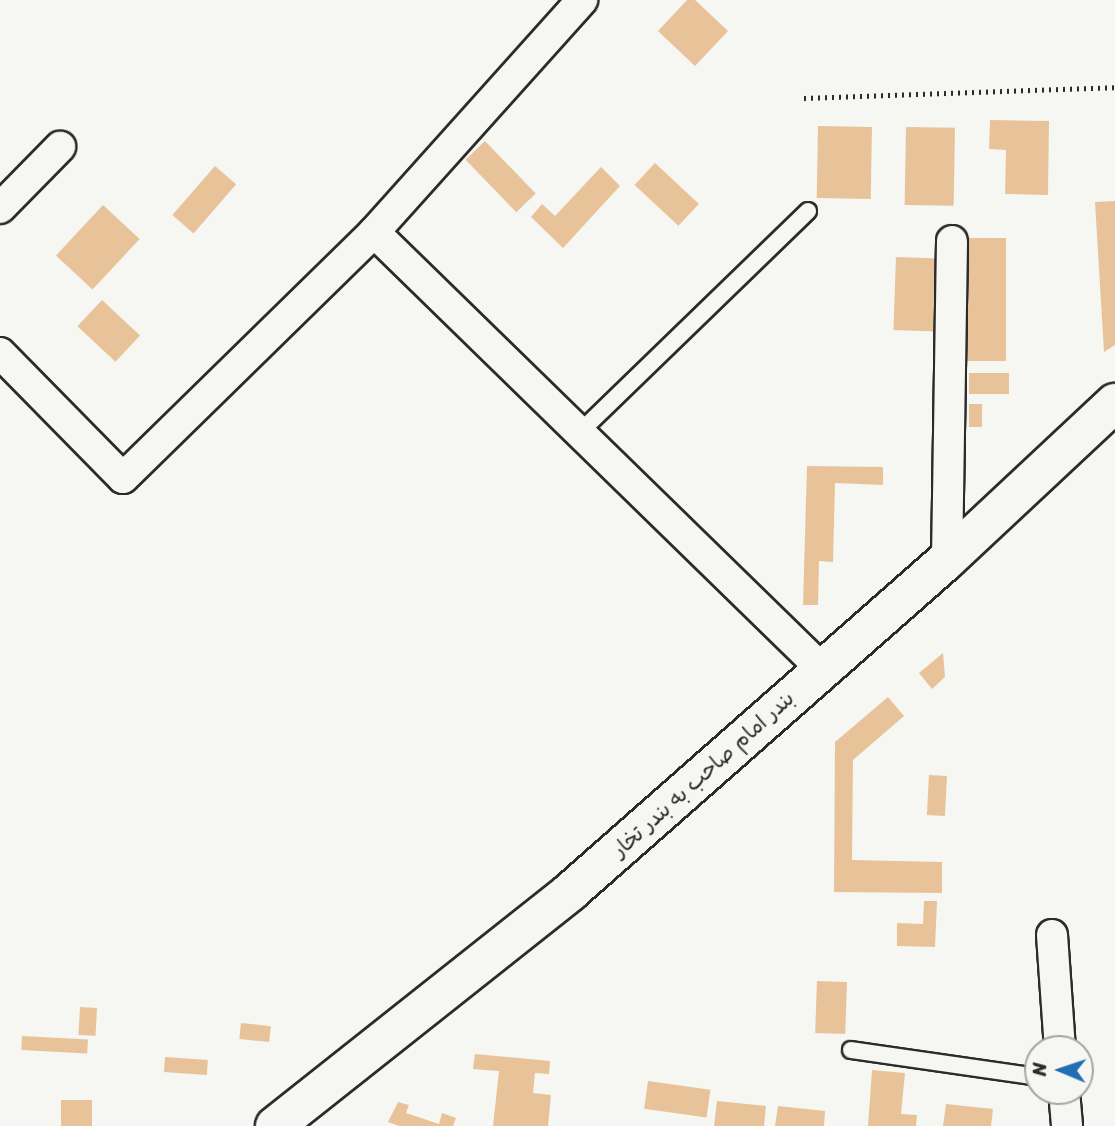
<!DOCTYPE html>
<meta charset="utf-8">
<style>
body{margin:0}
#map{position:relative;width:1115px;height:1126px;overflow:hidden;background:#f6f6f2;font-family:Sriracha,"Playpen Sans Arabic",sans-serif}
div>[style]{position:absolute}
[style*='--x']{left:calc(var(--x)*1px);top:calc(var(--y)*1px);width:calc(var(--w)*1px);rotate:calc(var(--a)*1deg)}
.building>*{inset:0;background:#e8c399;transform-origin:0 0}
.path>*{height:4.5px;margin-top:-2.25px;transform-origin:0;background:repeating-linear-gradient(90deg,#2b2b2b 0 2px,transparent 0 7px)}
.roads{filter:drop-shadow(2px 0 #2b2b2b) drop-shadow(-2px 0 #2b2b2b) drop-shadow(0 2px #2b2b2b) drop-shadow(0 -2px #2b2b2b)}
.service>*{height:16px;margin:-8px;padding:0 8px;transform-origin:8px;border-radius:8px;background:#f6f6f2}
.minor>*{height:30px;margin:-15px;padding:0 15px;transform-origin:15px;border-radius:15px;background:#f6f6f2}
.secondary>*{height:38px;margin:-19px;padding:0 19px;transform-origin:19px;border-radius:19px;background:#f6f6f2}
span{translate:-50% -50%;white-space:nowrap;text-align:center;line-height:1.15;-webkit-text-stroke:7px #f6f6f2;paint-order:stroke}
.street-label{font-size:21px;color:#2b2b2b}
.north{position:absolute;left:1024px;top:1035px;width:70px;height:70px;box-sizing:border-box;background:#f6f6f2;border:2px solid #a5a5a2;border-radius:50%;rotate:272deg;font-size:19px;font-weight:700;line-height:28px;text-align:center;color:#2b2b2b}
.north::after{content:'';display:block;margin:auto;width:24px;height:32px;background:#1f6fb2;clip-path:polygon(50% 0,100% 100%,50% 72%,0 100%)}
</style>
<div id="map">
<div class="building">
<div style="clip-path:polygon(687px 0,695px 0,728px 31px,695px 66px,658px 31px)"></div>
<div style="clip-path:polygon(990px 120px,1049px 121px,1048px 195px,1005px 194px,1006px 150px,989px 149px)"></div>
<div style="left:818px;top:126px;width:54px;height:72px;rotate:1deg"></div>
<div style="left:906px;top:127px;width:49px;height:78px;rotate:1deg"></div>
<div style="left:485px;top:141px;width:73px;height:27px;rotate:46deg"></div>
<div style="left:655px;top:163px;width:60px;height:30px;rotate:43deg"></div>
<div style="left:215px;top:166px;width:28px;height:65px;rotate:41deg"></div>
<div style="clip-path:polygon(601px 167px,620px 186px,563px 248px,531px 217px,542px 204px,555px 216px)"></div>
<div style="clip-path:polygon(1115px 201px,1115px 345px,1104px 352px,1095px 202px)"></div>
<div style="left:103px;top:205px;width:50px;height:69px;rotate:43deg"></div>
<div style="left:965px;top:238px;width:41px;height:123px"></div>
<div style="left:896px;top:257px;width:49px;height:73px;rotate:2deg"></div>
<div style="left:102px;top:300px;width:52px;height:36px;rotate:43deg"></div>
<div style="left:969px;top:373px;width:40px;height:21px"></div>
<div style="left:982px;top:404px;width:23px;height:13px;rotate:90deg"></div>
<div style="clip-path:polygon(807px 466px,883px 467px,883px 485px,835px 483px,833px 562px,819px 561px,818px 605px,803px 605px)"></div>
<div style="clip-path:polygon(943px 653px,945px 677px,932px 689px,919px 673px)"></div>
<div style="clip-path:polygon(888px 697px,904px 716px,853px 760px,852px 860px,942px 862px,942px 893px,834px 892px,835px 742px)"></div>
<div style="left:929px;top:775px;width:18px;height:40px;rotate:3deg"></div>
<div style="clip-path:polygon(924px 901px,937px 901px,935px 947px,897px 946px,897px 923px,923px 924px)"></div>
<div style="left:817px;top:981px;width:30px;height:52px;rotate:2deg"></div>
<div style="left:80px;top:1007px;width:17px;height:28px;rotate:3deg"></div>
<div style="left:241px;top:1023px;width:30px;height:16px;rotate:6deg"></div>
<div style="left:22px;top:1036px;width:66px;height:14px;rotate:3deg"></div>
<div style="clip-path:polygon(475px 1054px,550px 1061px,549px 1074px,535px 1073px,533px 1093px,551px 1095px,548px 1126px,493px 1126px,499px 1071px,473px 1069px)"></div>
<div style="left:165px;top:1057px;width:43px;height:15px;rotate:4deg"></div>
<div style="clip-path:polygon(872px 1070px,905px 1073px,901px 1114px,917px 1115px,916px 1126px,868px 1126px)"></div>
<div style="left:648px;top:1081px;width:63px;height:28px;rotate:8deg"></div>
<div style="left:61px;top:1100px;width:31px;height:26px"></div>
<div style="clip-path:polygon(717px 1101px,766px 1106px,764px 1126px,714px 1126px)"></div>
<div style="clip-path:polygon(398px 1102px,409px 1105px,406px 1113px,439px 1124px,442px 1113px,456px 1118px,453px 1126px,399px 1126px,388px 1122px)"></div>
<div style="clip-path:polygon(946px 1104px,993px 1109px,991px 1126px,943px 1126px)"></div>
<div style="clip-path:polygon(778px 1106px,825px 1111px,824px 1126px,775px 1126px)"></div>
</div>
<div class="path">
<div style="--x:804;--y:98;--w:311;--a:-2"></div>
</div>
<div class="roads">
<div class="service">
<div style="--x:579;--y:433;--w:319;--a:-44.1"></div>
<div style="--x:851;--y:1050;--w:189;--a:8.2"></div>
</div>
<div class="minor">
<div style="--x:0;--y:208;--w:86;--a:-45.5"></div>
<div style="--x:374;--y:232;--w:624;--a:44.29"></div>
<div style="--x:0;--y:353;--w:175;--a:45.5"></div>
<div style="--x:123;--y:478;--w:351;--a:-44.4"></div>
<div style="--x:374;--y:232;--w:312;--a:-48.1"></div>
<div style="--x:947;--y:560;--w:319;--a:-89.1"></div>
<div style="--x:1052;--y:935;--w:114;--a:86"></div>
<div style="--x:1064;--y:1091;--w:35;--a:85"></div>
</div>
<div class="secondary">
<div style="--x:275;--y:1126;--w:377;--a:-38.4"></div>
<div style="--x:570;--y:892;--w:502;--a:-41.37"></div>
<div style="--x:947;--y:560;--w:230;--a:-43.1"></div>
</div>
</div>
<div class="street-label">
<span style="left:703px;top:774px;rotate:-42deg">بندر امام صاحب به بندر تخار</span>
</div>
<div class="north">N</div>
</div>
